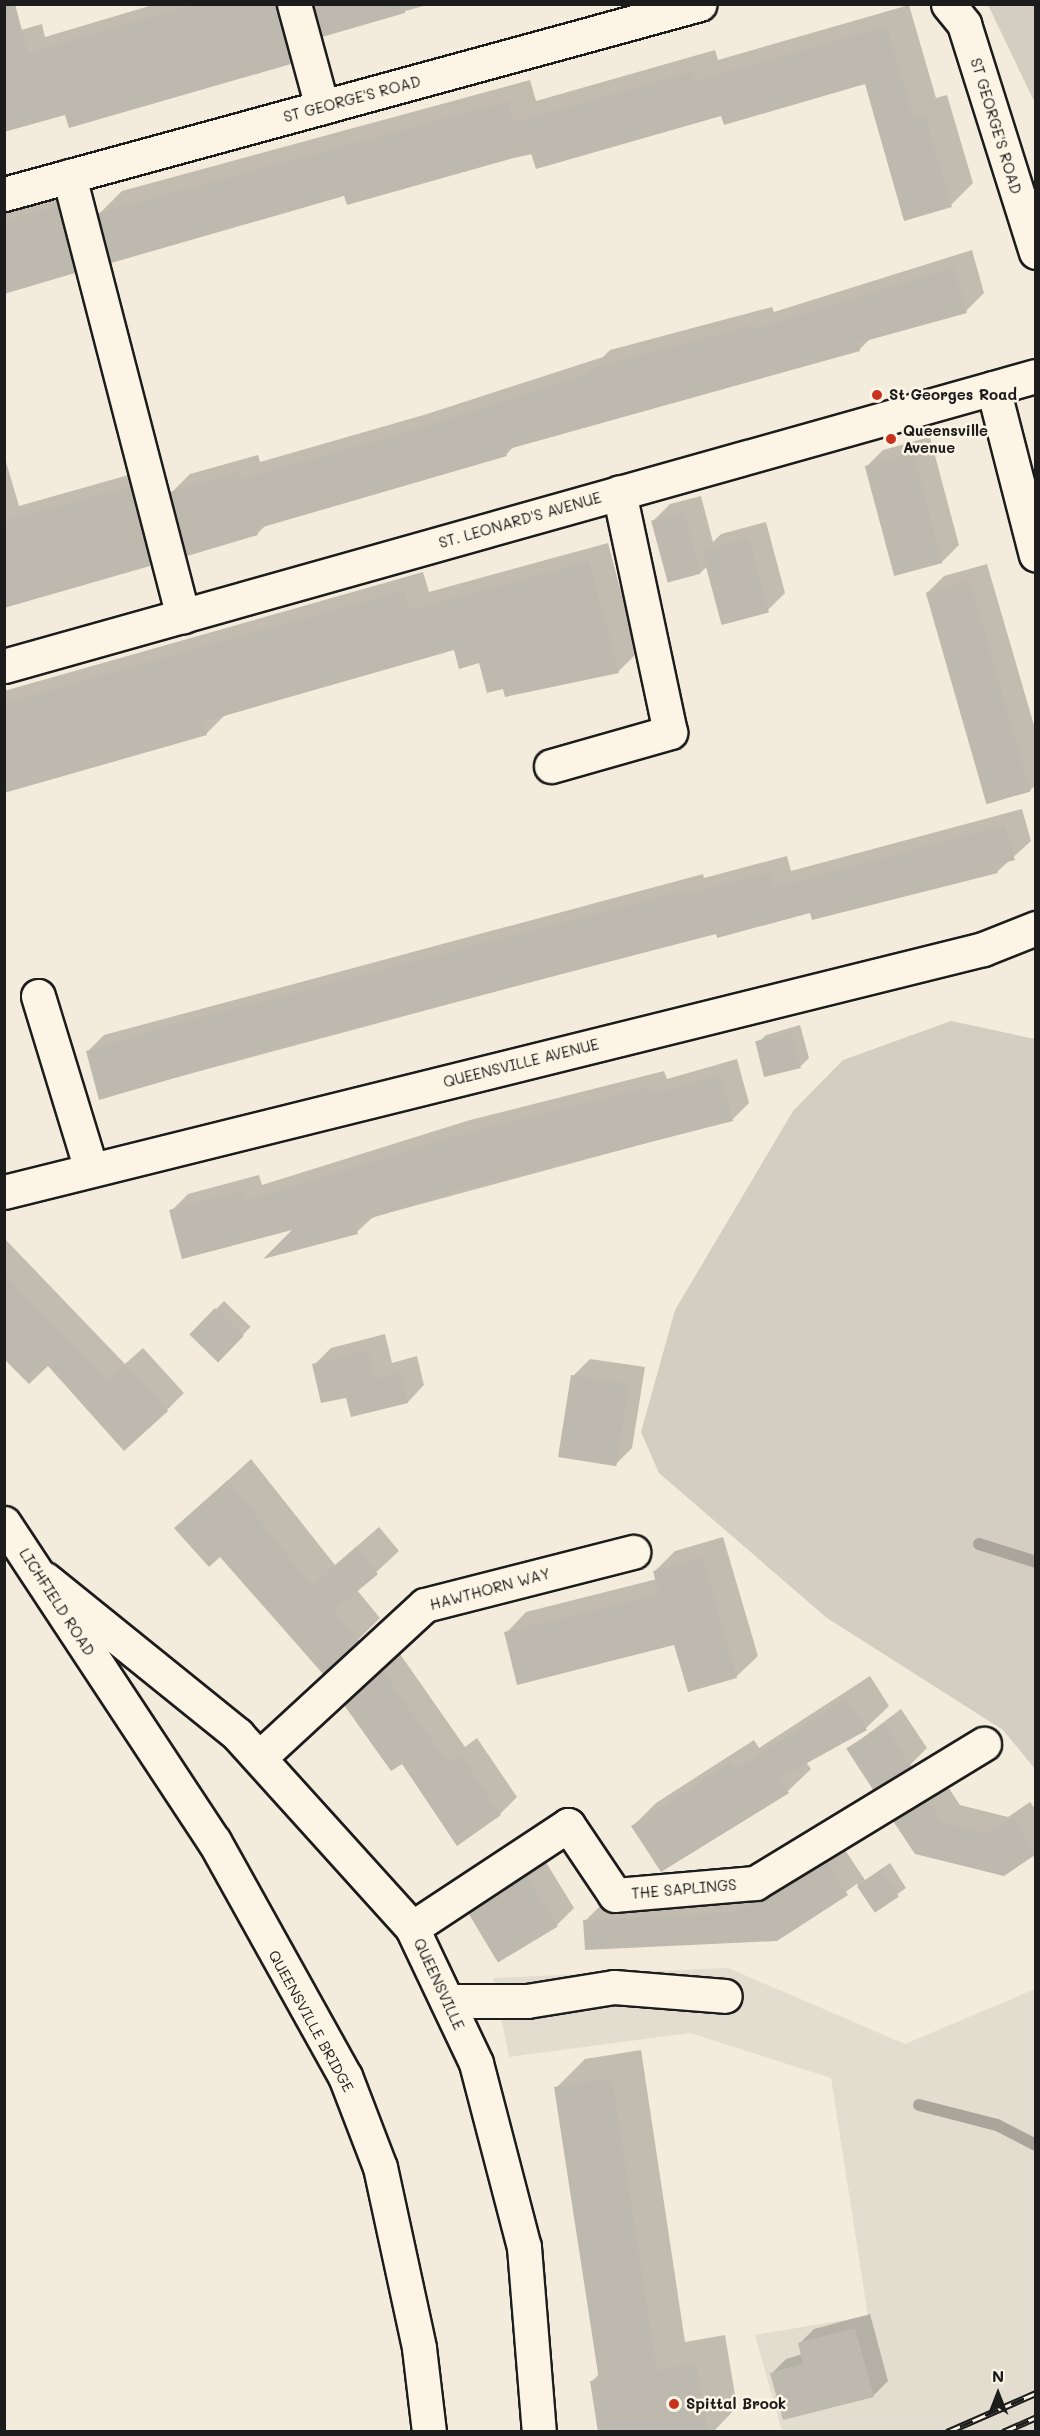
<!DOCTYPE html>
<style>
body{margin:0}
#map{position:relative;width:1040px;height:2436px;overflow:hidden;background:#f3ecdd;font-family:Mali,sans-serif}
div>[style]{position:absolute}
[style*='--x']{left:calc(var(--x)*1px);top:calc(var(--y)*1px);width:calc(var(--w)*1px);rotate:calc(var(--a)*1deg)}
.built>*{inset:0;background:#e3ddcf}
.green>*{inset:0;background:#d3cec1}
.shadow>*{inset:0;background:#0003;transform-origin:0 0}
.stream>*{height:12px;margin:-6px;padding:0 6px;transform-origin:6px;border-radius:6px;background:#aaa59b}
.building>*{inset:0;background:#beb9ae;transform-origin:0 0}
.roads{filter:drop-shadow(2px 0 #1c1c1c) drop-shadow(-2px 0 #1c1c1c) drop-shadow(0 2px #1c1c1c) drop-shadow(0 -2px #1c1c1c)}
.minor>*{height:33px;margin:-16.5px;padding:0 16.5px;transform-origin:16.5px;border-radius:16.5px;background:#fcf5e5}
.highway>*{height:33px;margin:-16.5px;padding:0 16.5px;transform-origin:16.5px;border-radius:16.5px;background:#fcf5e5}
.rail>*{height:7px;margin-top:-3.5px;transform-origin:0;background:repeating-linear-gradient(90deg,#fcf5e5 0 14px,#1c1c1c 0 28px);box-sizing:border-box;border-block:2px solid #1c1c1c}
.dots>*{width:16px;height:16px;translate:-50% -50%;box-sizing:border-box;border:3px solid #fcf5e5;border-radius:50%}
span{translate:-50% -50%;white-space:nowrap;text-align:center;line-height:1.15;-webkit-text-stroke:5px #fcf5e5;paint-order:stroke}
.street-label{font-size:15px;color:#1c1c1c}
.poi-label{font-size:15px;color:#1c1c1c;font-weight:700}
.left{translate:0 -50%;text-align:left}
.frame{position:absolute;inset:0;border:6px solid #1c1c1c;pointer-events:none}
.north{position:absolute;left:968px;top:2364px;width:60px;height:60px;-webkit-text-stroke:4px #fcf5e5;paint-order:stroke;rotate:0deg;font-size:16px;font-weight:700;line-height:24px;text-align:center;color:#1c1c1c}
.north::after{content:'';display:block;margin:auto;width:21px;height:27px;background:#1c1c1c;clip-path:polygon(50% 0,100% 100%,50% 72%,0 100%)}
</style>
<div id="map">
<div class="built">
<div style="clip-path:polygon(728px 1968px,905px 2044px,1035px 1989px,1035px 2431px,782px 2431px,755px 2335px,868px 2316px,831px 2078px,690px 2033px,509px 2057px,493px 1978px)"></div>
</div>
<div class="green">
<div style="clip-path:polygon(988px 5px,1035px 5px,1035px 107px,1035px 103px)"></div>
<div style="clip-path:polygon(951px 1021px,1035px 1039px,1035px 1769px,1003px 1730px,827px 1618px,659px 1473px,641px 1432px,675px 1310px,793px 1111px,843px 1060px)"></div>
</div>
<div class="shadow">
<div style="clip-path:polygon(156px 4px,296px 4px,307px 46px,290px 63px,66px 113px,4px 35px,42px 24px,45px 37px)"></div>
<div style="clip-path:polygon(312px 4px,430px 4px,323px 35px)"></div>
<div style="clip-path:polygon(909px 5px,936px 98px,947px 95px,973px 183px,951px 205px,866px 83px,345px 194px,100px 213px,122px 191px,530px 80px,536px 101px,715px 50px,718px 60px)"></div>
<div style="clip-path:polygon(74px 190px,91px 255px,74px 272px,4px 292px,4px 210px)"></div>
<div style="clip-path:polygon(972px 250px,984px 293px,966px 311px,871px 338px,859px 350px,515px 445px,506px 455px,266px 525px,257px 534px,172px 492px,190px 474px,258px 455px,260px 462px,427px 414px,603px 357px,610px 350px,772px 307px,774px 312px)"></div>
<div style="clip-path:polygon(930px 437px,959px 545px,942px 562px,866px 467px,883px 450px)"></div>
<div style="clip-path:polygon(4px 455px,19px 506px,146px 470px,167px 547px,150px 564px,4px 606px)"></div>
<div style="clip-path:polygon(701px 496px,713px 542px,721px 534px,766px 522px,785px 593px,768px 610px,708px 566px,700px 573px,653px 521px,670px 504px)"></div>
<div style="clip-path:polygon(608px 543px,637px 653px,619px 671px,504px 687px,480px 662px,455px 648px,225px 715px,206px 734px,4px 792px,4px 691px,423px 572px,429px 592px)"></div>
<div style="clip-path:polygon(987px 564px,1036px 732px,1036px 785px,1030px 790px,927px 593px,944px 576px)"></div>
<div style="clip-path:polygon(1022px 809px,1031px 841px,997px 872px,717px 932px,100px 1098px,87px 1052px,104px 1035px,703px 874px,704px 878px,787px 856px,791px 871px)"></div>
<div style="clip-path:polygon(800px 1025px,809px 1058px,801px 1066px,758px 1043px,766px 1035px)"></div>
<div style="clip-path:polygon(737px 1059px,749px 1103px,732px 1120px,373px 1217px,357px 1232px,171px 1211px,188px 1194px,259px 1175px,262px 1185px,470px 1120px,664px 1071px,667px 1079px)"></div>
<div style="clip-path:polygon(4px 1238px,125px 1364px,143px 1348px,184px 1393px,167px 1410px,48px 1364px,4px 1357px)"></div>
<div style="left:224px;top:1301px;width:37px;height:47px;rotate:44deg"></div>
<div style="clip-path:polygon(385px 1334px,392px 1363px,417px 1356px,424px 1385px,408px 1402px,347px 1396px,314px 1365px,331px 1348px)"></div>
<div style="clip-path:polygon(590px 1359px,645px 1367px,632px 1448px,615px 1465px,573px 1376px)"></div>
<div style="clip-path:polygon(251px 1459px,335px 1565px,379px 1527px,399px 1551px,357px 1590px,380px 1618px,358px 1640px,176px 1528px)"></div>
<div style="clip-path:polygon(723px 1537px,758px 1656px,737px 1676px,689px 1690px,675px 1644px,506px 1633px,526px 1612px,657px 1579px,654px 1572px,675px 1551px)"></div>
<div style="clip-path:polygon(400px 1654px,465px 1747px,477px 1738px,517px 1797px,500px 1814px,363px 1688px)"></div>
<div style="clip-path:polygon(870px 1676px,889px 1706px,866px 1728px,806px 1762px,811px 1769px,788px 1791px,633px 1826px,656px 1803px,754px 1740px,759px 1748px)"></div>
<div style="clip-path:polygon(901px 1709px,927px 1748px,910px 1765px,848px 1749px)"></div>
<div style="clip-path:polygon(946px 1784px,960px 1805px,1008px 1817px,1030px 1802px,1036px 1810px,1036px 1853px,1003px 1874px,895px 1821px)"></div>
<div style="clip-path:polygon(843px 1847px,865px 1880px,890px 1863px,906px 1888px,874px 1911px,857px 1884px,776px 1939px,585px 1921px,601px 1905px,753px 1897px)"></div>
<div style="clip-path:polygon(544px 1859px,574px 1908px,557px 1925px,470px 1913px)"></div>
<div style="clip-path:polygon(641px 2050px,685px 2342px,725px 2335px,737px 2407px,713px 2432px,600px 2432px,591px 2382px,600px 2373px,556px 2088px,585px 2059px)"></div>
<div style="clip-path:polygon(870px 2314px,888px 2381px,873px 2396px,772px 2373px,786px 2359px,802px 2354px,799px 2344px,814px 2329px)"></div>
</div>
<div class="stream">
<div style="--x:979;--y:1544;--w:60;--a:17.5"></div>
<div style="--x:919;--y:2105;--w:81;--a:14.4"></div>
<div style="--x:997;--y:2125;--w:44;--a:27.1"></div>
</div>
<div class="building">
<div style="clip-path:polygon(4px 4px,15px 4px,28px 53px,195px 4px,276px 4px,291px 64px,69px 128px,65px 115px,4px 132px)"></div>
<div style="clip-path:polygon(314px 4px,404px 4px,405px 13px,322px 37px)"></div>
<div style="clip-path:polygon(887px 26px,914px 119px,925px 116px,952px 207px,904px 221px,865px 84px,724px 125px,721px 116px,536px 169px,531px 153px,347px 205px,344px 196px,111px 263px,98px 213px,508px 101px,514px 122px,693px 71px,696px 81px)"></div>
<div style="clip-path:polygon(57px 206px,75px 273px,4px 294px,4px 221px)"></div>
<div style="clip-path:polygon(954px 267px,967px 313px,858px 343px,860px 351px,505px 450px,507px 456px,256px 529px,258px 535px,187px 556px,170px 492px,239px 472px,241px 479px,407px 432px,591px 372px,590px 368px,754px 325px,755px 329px)"></div>
<div style="left:913px;top:453px;width:114px;height:50px;rotate:75deg"></div>
<div style="clip-path:polygon(130px 486px,150px 566px,4px 608px,4px 521px)"></div>
<div style="left:684px;top:512px;width:64px;height:34px;rotate:75deg"></div>
<div style="left:749px;top:538px;width:77px;height:49px;rotate:75deg"></div>
<div style="clip-path:polygon(589px 561px,619px 673px,505px 697px,503px 689px,487px 693px,479px 663px,459px 669px,454px 650px,203px 722px,207px 735px,4px 793px,4px 703px,404px 590px,410px 610px)"></div>
<div style="left:970px;top:580px;width:220px;height:46px;rotate:74deg"></div>
<div style="clip-path:polygon(1005px 825px,1015px 860px,996px 865px,998px 873px,812px 920px,810px 913px,717px 938px,716px 934px,281px 1047px,99px 1100px,86px 1051px,177px 1023px,686px 890px,687px 894px,770px 872px,774px 887px)"></div>
<div style="left:792px;top:1032px;width:37px;height:38px;rotate:76deg"></div>
<div style="clip-path:polygon(721px 1075px,733px 1121px,466px 1189px,355px 1223px,358px 1234px,263px 1259px,292px 1230px,182px 1259px,169px 1210px,242px 1191px,245px 1201px,452px 1137px,648px 1087px,650px 1095px)"></div>
<div style="clip-path:polygon(4px 1273px,107px 1380px,125px 1364px,168px 1411px,124px 1451px,48px 1366px,29px 1384px,4px 1359px)"></div>
<div style="left:215px;top:1308px;width:40px;height:37px;rotate:44deg"></div>
<div style="clip-path:polygon(368px 1350px,375px 1379px,401px 1372px,408px 1403px,351px 1417px,346px 1398px,321px 1403px,312px 1364px)"></div>
<div style="left:571px;top:1375px;width:59px;height:83px;rotate:9deg"></div>
<div style="clip-path:polygon(228px 1480px,312px 1586px,356px 1548px,378px 1574px,334px 1611px,359px 1641px,323px 1674px,220px 1557px,209px 1567px,174px 1528px)"></div>
<div style="clip-path:polygon(702px 1557px,737px 1678px,688px 1692px,674px 1645px,517px 1685px,504px 1632px,659px 1594px,653px 1571px)"></div>
<div style="clip-path:polygon(382px 1670px,447px 1762px,460px 1754px,501px 1815px,457px 1846px,402px 1764px,391px 1771px,344px 1705px)"></div>
<div style="clip-path:polygon(846px 1698px,867px 1730px,780px 1778px,789px 1793px,661px 1872px,631px 1826px,731px 1762px,736px 1769px)"></div>
<div style="left:884px;top:1724px;width:50px;height:45px;rotate:57deg"></div>
<div style="clip-path:polygon(928px 1800px,943px 1822px,989px 1833px,1013px 1818px,1035px 1855px,1004px 1876px,915px 1854px,893px 1821px)"></div>
<div style="clip-path:polygon(827px 1862px,848px 1895px,777px 1941px,585px 1950px,583px 1920px,736px 1912px)"></div>
<div style="left:881px;top:1870px;width:32px;height:29px;rotate:56deg"></div>
<div style="left:527px;top:1875px;width:60px;height:70px;rotate:59deg"></div>
<div style="clip-path:polygon(612px 2078px,657px 2370px,696px 2363px,708px 2432px,598px 2432px,590px 2381px,599px 2380px,554px 2087px)"></div>
<div style="clip-path:polygon(855px 2328px,874px 2397px,783px 2420px,770px 2373px,803px 2364px,798px 2343px)"></div>
</div>
<div class="roads">
<div class="minor">
<div style="--x:294;--y:4;--w:107;--a:74.8"></div>
<div style="--x:948;--y:4;--w:26;--a:51"></div>
<div style="--x:964;--y:24;--w:239;--a:72.5"></div>
<div style="--x:69;--y:176;--w:455;--a:75.5"></div>
<div style="--x:4;--y:194;--w:721;--a:-15.27"></div>
<div style="--x:993;--y:388;--w:172;--a:75.6"></div>
<div style="--x:4;--y:666;--w:1072;--a:-15.7"></div>
<div style="--x:551;--y:766;--w:124;--a:-15.9"></div>
<div style="--x:670;--y:732;--w:245;--a:-102"></div>
<div style="--x:38;--y:996;--w:181;--a:73"></div>
<div style="--x:4;--y:1192;--w:1009;--a:-13.94"></div>
<div style="--x:983;--y:949;--w:57;--a:-21.6"></div>
<div style="--x:45;--y:1579;--w:247;--a:38.9"></div>
<div style="--x:237;--y:1734;--w:261;--a:47.9"></div>
<div style="--x:412;--y:1928;--w:149;--a:64.6"></div>
<div style="--x:476;--y:2063;--w:190;--a:75.4"></div>
<div style="--x:524;--y:2247;--w:186;--a:85.4"></div>
<div style="--x:260;--y:1757;--w:224;--a:-42.7"></div>
<div style="--x:425;--y:1605;--w:215;--a:-14.3"></div>
<div style="--x:412;--y:1928;--w:187;--a:-33.4"></div>
<div style="--x:568;--y:1825;--w:84;--a:56.1"></div>
<div style="--x:615;--y:1895;--w:141;--a:-4.9"></div>
<div style="--x:755;--y:1883;--w:268;--a:-31.3"></div>
<div style="--x:447;--y:2001;--w:80;--a:0"></div>
<div style="--x:527;--y:2001;--w:88;--a:-9.1"></div>
<div style="--x:614;--y:1987;--w:111;--a:4.6"></div>
</div>
<div class="highway">
<div style="--x:4;--y:1523;--w:381;--a:56.6"></div>
<div style="--x:214;--y:1841;--w:269;--a:60.9"></div>
<div style="--x:345;--y:2076;--w:97;--a:69"></div>
<div style="--x:380;--y:2167;--w:185;--a:77.8"></div>
<div style="--x:419;--y:2348;--w:85;--a:83.2"></div>
</div>
</div>
<div class="rail">
<div style="--x:947;--y:2432;--w:97;--a:-23.7"></div>
<div style="--x:1003;--y:2432;--w:36;--a:-24"></div>
</div>
<div class="dots">
<div style="left:877px;top:395px;background:#c8321e"></div>
<div style="left:891px;top:439px;background:#c8321e"></div>
<div style="left:674px;top:2404px;background:#c8321e"></div>
</div>
<div class="street-label">
<span style="left:352px;top:99px;rotate:-15deg">ST GEORGE'S ROAD</span>
<span style="left:996px;top:126px;rotate:73deg">ST GEORGE'S ROAD</span>
<span style="left:520px;top:520px;rotate:-16deg">ST. LEONARD'S AVENUE</span>
<span style="left:521px;top:1063px;rotate:-14deg">QUEENSVILLE AVENUE</span>
<span style="left:490px;top:1589px;rotate:-15deg">HAWTHORN WAY</span>
<span style="left:57px;top:1602px;rotate:57deg">LICHFIELD ROAD</span>
<span style="left:684px;top:1889px;rotate:-5deg">THE SAPLINGS</span>
<span style="left:439px;top:1984px;rotate:65deg">QUEENSVILLE</span>
<span style="left:311px;top:2021px;rotate:61deg">QUEENSVILLE BRIDGE</span>
</div>
<div class="poi-label">
<span class="left" style="left:889px;top:395px">St Georges Road</span>
<span class="left" style="left:903px;top:439px">Queensville<br>Avenue</span>
<span class="left" style="left:686px;top:2404px">Spittal Brook</span>
</div>
<div class="frame"></div>
<div class="north">N</div>
</div>
